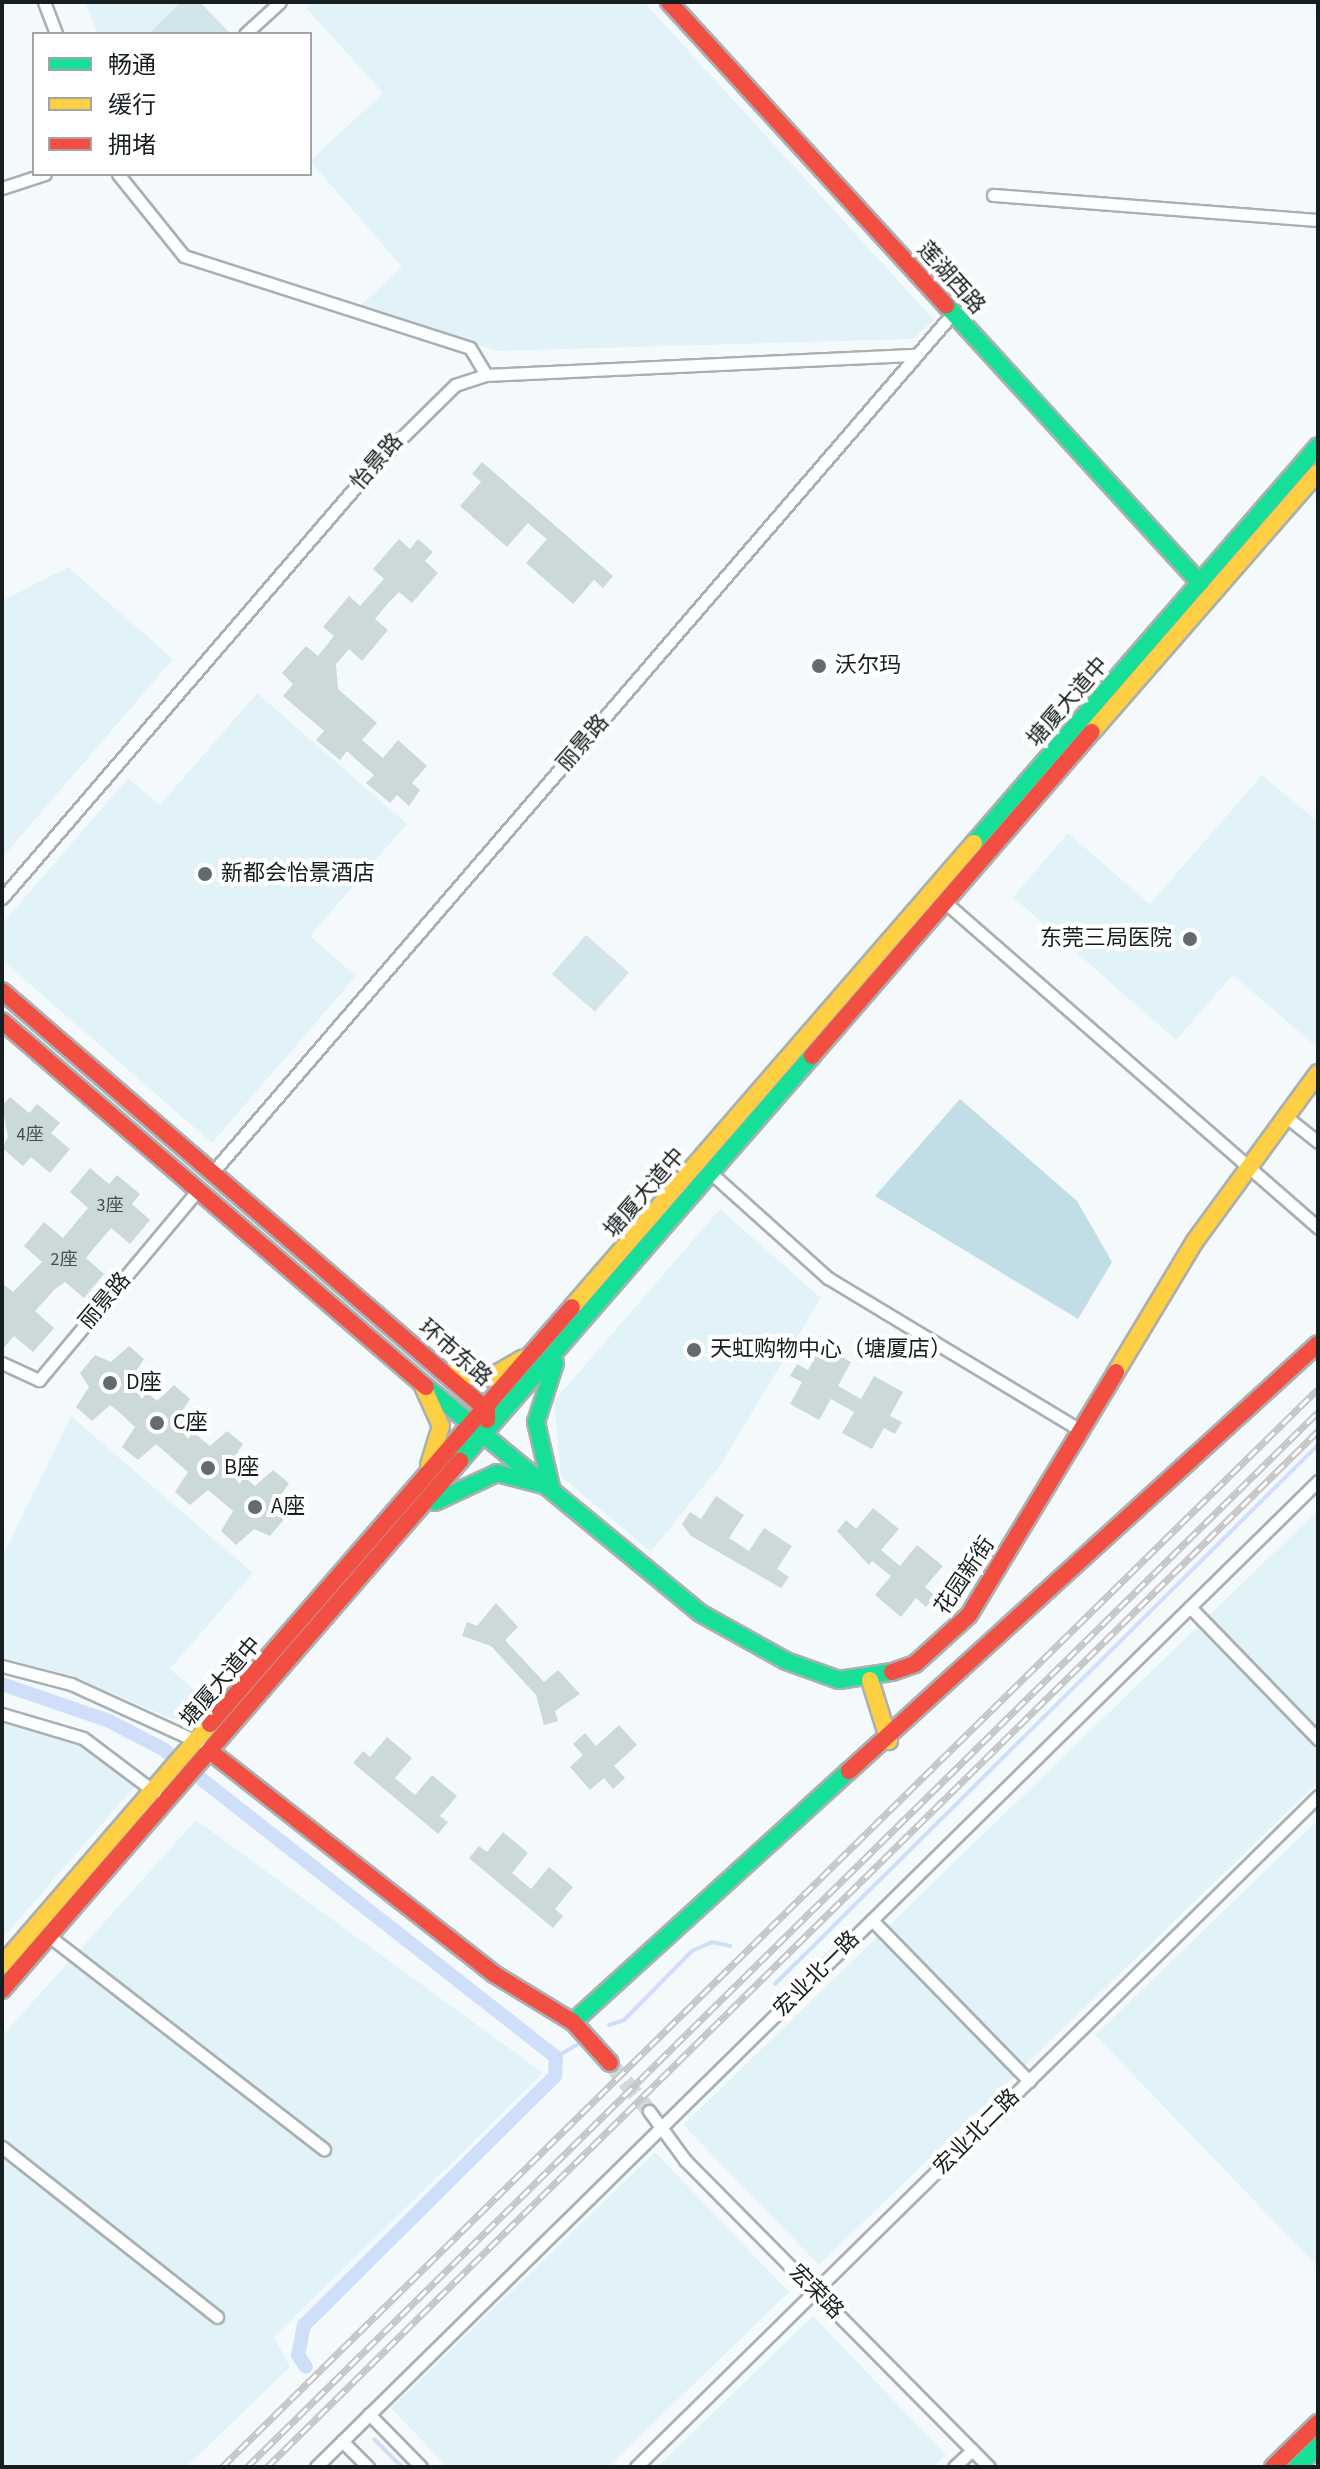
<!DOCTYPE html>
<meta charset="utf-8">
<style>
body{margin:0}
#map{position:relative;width:1320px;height:2469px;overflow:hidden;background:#f4fafc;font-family:"Source Sans 3","Noto Sans SC",sans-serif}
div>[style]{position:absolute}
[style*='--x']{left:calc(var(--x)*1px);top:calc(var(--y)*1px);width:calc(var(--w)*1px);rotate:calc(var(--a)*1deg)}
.built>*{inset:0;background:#e1f3f8}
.green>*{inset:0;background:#d1e5eb;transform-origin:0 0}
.forest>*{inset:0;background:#c1dee7}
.stream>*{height:4px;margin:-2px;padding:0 2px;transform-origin:2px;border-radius:2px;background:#d0dff9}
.canal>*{height:14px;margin:-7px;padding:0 7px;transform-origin:7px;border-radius:7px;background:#d0dff9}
.building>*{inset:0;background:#ccd9d9}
.secondary-tunnel>*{height:16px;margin-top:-8px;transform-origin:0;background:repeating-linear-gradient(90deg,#d3d9db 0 16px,transparent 0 24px)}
.roads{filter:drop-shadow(2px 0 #aab0b2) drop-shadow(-2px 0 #aab0b2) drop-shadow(0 2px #aab0b2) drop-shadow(0 -2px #aab0b2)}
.street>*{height:11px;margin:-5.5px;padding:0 5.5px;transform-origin:5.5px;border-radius:5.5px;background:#fdfeff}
.fast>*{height:16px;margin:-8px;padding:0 8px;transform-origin:8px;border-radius:8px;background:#16e098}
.slow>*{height:16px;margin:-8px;padding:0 8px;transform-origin:8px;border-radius:8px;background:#ffcf43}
.jam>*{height:16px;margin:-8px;padding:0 8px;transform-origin:8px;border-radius:8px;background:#f24e42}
.rail>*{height:7px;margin-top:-3.5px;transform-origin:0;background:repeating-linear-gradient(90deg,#fff 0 12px,#c4c5c6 0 24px);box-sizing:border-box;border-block:2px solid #c4c5c6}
.dots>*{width:22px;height:22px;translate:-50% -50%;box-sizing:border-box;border:4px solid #fff;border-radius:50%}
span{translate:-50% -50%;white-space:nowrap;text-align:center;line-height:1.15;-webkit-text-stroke:8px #fff;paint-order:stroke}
.number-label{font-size:18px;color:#444d4e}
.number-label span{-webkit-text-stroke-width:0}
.street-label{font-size:22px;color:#171e20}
.poi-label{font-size:22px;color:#171e20}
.left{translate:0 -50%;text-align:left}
.right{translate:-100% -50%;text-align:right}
.frame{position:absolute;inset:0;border:4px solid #171e20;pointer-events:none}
.legend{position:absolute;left:32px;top:32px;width:280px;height:144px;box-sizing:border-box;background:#fff;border:2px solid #a2a5a6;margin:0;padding:10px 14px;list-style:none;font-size:24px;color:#171e20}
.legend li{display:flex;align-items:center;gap:16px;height:40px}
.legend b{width:40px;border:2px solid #a2a5a6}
</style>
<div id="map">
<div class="built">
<div style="clip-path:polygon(85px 2px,181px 2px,148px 34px,98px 34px)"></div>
<div style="clip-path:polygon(312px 2px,644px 2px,934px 320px,913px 339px,497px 351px,361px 305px,402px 267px,310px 161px,383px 93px,306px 8px)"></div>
<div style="clip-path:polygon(68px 567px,173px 659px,2px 858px,2px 601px)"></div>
<div style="clip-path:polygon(257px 693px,407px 824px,310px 936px,356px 976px,212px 1143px,2px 960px,2px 924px,128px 778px,160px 805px)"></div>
<div style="clip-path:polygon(1262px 775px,1318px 822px,1318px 1048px,1233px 975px,1176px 1040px,1013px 897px,1068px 833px,1150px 904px)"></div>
<div style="clip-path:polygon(720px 1209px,821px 1298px,721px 1464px,651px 1552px,561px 1476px,554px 1401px)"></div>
<div style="clip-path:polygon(71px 1416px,253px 1573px,170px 1669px,198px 1693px,174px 1720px,73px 1676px,2px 1658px,2px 1558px)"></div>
<div style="clip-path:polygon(1318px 1510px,1318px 1782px,819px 2265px,683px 2125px)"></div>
<div style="clip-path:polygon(2px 1722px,80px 1744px,136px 1785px,2px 1939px)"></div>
<div style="clip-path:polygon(196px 1820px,543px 2073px,274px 2337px,290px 2367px,186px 2467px,2px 2467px,2px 2036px)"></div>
<div style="clip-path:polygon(1318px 1820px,1318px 2267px,1095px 2035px)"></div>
<div style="clip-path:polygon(655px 2152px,789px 2292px,608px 2467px,447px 2467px,391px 2408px)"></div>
<div style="clip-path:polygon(813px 2316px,946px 2455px,933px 2467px,657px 2467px)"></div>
</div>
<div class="green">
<div style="clip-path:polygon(181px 2px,200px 2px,230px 33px,148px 34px)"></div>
<div style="left:586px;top:935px;width:57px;height:52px;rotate:41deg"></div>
</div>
<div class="forest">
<div style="clip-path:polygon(960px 1099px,1077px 1201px,1112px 1262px,1078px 1319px,875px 1196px)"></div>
</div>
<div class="stream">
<div style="--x:775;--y:1984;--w:765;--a:-44.79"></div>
<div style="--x:609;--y:2025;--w:16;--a:-18"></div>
<div style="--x:624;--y:2020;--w:97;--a:-45.4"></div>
<div style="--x:692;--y:1951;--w:22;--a:-24"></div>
<div style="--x:712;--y:1942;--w:19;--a:12"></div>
<div style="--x:556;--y:2057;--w:24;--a:-30"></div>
<div style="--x:374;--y:2439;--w:40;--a:45"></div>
</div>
<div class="canal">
<div style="--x:2;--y:1684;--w:113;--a:19.1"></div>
<div style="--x:109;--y:1721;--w:61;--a:27.4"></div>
<div style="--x:163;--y:1749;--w:499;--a:38.1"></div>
<div style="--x:556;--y:2057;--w:19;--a:93"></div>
<div style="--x:555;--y:2076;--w:354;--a:135.2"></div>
<div style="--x:304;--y:2325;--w:31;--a:101"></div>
<div style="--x:298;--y:2355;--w:14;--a:56"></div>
</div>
<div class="building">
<div style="clip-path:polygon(482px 462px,613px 576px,603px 588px,594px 580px,573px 604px,526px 563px,547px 539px,537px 531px,528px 523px,507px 547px,460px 506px,481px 482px,472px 474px)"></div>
<div style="clip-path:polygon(399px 539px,410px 549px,418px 539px,433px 552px,425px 561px,438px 573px,412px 603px,399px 592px,389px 602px,375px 619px,388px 630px,362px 661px,349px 649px,336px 664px,338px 689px,377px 723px,362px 740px,383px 758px,398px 740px,427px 766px,412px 783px,420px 790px,409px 806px,397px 795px,390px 803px,366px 783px,374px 775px,360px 763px,347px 751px,340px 760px,316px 740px,324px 731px,283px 696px,293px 684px,282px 673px,306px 646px,318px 656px,334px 636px,323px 627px,349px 596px,360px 606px,384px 579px,373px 569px)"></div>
<div style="clip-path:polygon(10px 1097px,29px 1113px,37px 1104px,60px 1123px,51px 1133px,70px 1149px,50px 1173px,31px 1157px,23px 1166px,2px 1148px,8px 1137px,2px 1106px)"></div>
<div style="clip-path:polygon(90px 1168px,109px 1184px,117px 1175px,140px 1194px,132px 1204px,150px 1220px,130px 1244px,111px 1228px,94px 1248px,86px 1258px,104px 1274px,84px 1298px,65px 1282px,55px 1289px,35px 1311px,54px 1328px,33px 1352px,14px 1336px,2px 1350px,2px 1283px,13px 1292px,42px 1262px,24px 1246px,44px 1222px,63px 1238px,88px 1208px,70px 1192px)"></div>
<div style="clip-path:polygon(129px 1346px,144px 1359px,131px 1379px,157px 1401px,174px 1385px,190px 1399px,177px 1419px,210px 1446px,227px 1431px,243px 1444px,230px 1464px,255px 1486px,273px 1470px,289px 1483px,276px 1503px,285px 1518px,270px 1536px,254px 1529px,236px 1545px,221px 1531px,233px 1511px,208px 1490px,190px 1505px,175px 1492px,188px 1472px,156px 1444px,138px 1460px,122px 1447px,135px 1427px,118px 1411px,110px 1405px,92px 1421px,76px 1407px,89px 1387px,80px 1373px,95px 1355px,111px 1362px)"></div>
<div style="clip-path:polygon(821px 1346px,851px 1362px,838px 1386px,861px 1399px,874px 1376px,903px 1392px,890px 1416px,902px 1422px,895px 1434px,884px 1428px,872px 1449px,842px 1433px,854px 1412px,831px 1399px,819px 1420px,790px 1404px,802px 1382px,790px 1376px,797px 1364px,808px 1370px)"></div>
<div style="clip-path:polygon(716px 1496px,744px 1515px,729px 1538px,749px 1551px,764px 1528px,792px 1546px,777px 1569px,789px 1577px,781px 1588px,691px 1536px,682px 1524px,690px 1512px,701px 1519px)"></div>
<div style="clip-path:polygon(873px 1508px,899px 1529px,881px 1550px,900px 1566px,917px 1545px,943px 1566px,925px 1587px,935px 1596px,926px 1607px,916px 1598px,901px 1617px,875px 1595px,891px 1576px,872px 1561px,869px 1565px,837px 1531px,846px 1520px,856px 1529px)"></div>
<div style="clip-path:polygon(496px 1603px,518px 1627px,505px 1640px,544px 1682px,558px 1670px,580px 1694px,555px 1711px,558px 1721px,544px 1725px,536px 1695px,491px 1646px,462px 1636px,467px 1622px,477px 1626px)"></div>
<div style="clip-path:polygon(619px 1725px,637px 1745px,614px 1766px,625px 1778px,613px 1789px,604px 1778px,590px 1790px,570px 1767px,583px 1755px,573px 1744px,585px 1733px,596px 1746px)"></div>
<div style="clip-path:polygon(387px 1737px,412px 1758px,395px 1778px,415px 1795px,432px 1775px,457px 1796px,440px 1816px,448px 1822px,438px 1834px,353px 1763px,363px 1751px,370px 1757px)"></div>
<div style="clip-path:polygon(503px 1832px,528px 1853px,512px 1873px,531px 1889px,549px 1867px,573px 1887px,555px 1909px,563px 1916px,553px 1928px,469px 1858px,479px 1846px,487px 1852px)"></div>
</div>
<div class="secondary-tunnel">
<div style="--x:610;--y:2063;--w:62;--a:50.9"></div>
</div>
<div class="roads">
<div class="street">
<div style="--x:44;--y:2;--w:34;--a:69"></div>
<div style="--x:245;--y:34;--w:47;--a:-42.4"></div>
<div style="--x:118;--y:174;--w:105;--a:51.2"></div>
<div style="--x:184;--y:256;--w:300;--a:17.8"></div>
<div style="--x:470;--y:348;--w:31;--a:59"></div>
<div style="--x:2;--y:188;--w:45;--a:-18"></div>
<div style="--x:993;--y:195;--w:326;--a:4.4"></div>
<div style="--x:2;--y:898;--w:575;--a:-49.3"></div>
<div style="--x:377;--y:462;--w:110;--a:-44.6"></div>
<div style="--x:455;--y:385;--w:33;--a:-18"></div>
<div style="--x:486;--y:375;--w:431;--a:-2.7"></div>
<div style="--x:946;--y:903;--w:494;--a:41.1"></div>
<div style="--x:1284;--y:1115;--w:43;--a:38.5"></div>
<div style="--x:212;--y:1173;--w:1135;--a:-49.25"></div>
<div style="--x:712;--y:1174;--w:156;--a:41.9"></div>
<div style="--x:828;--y:1278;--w:297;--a:31.1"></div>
<div style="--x:2;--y:1363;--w:41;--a:24.7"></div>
<div style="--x:39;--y:1380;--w:248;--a:-50.1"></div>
<div style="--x:1190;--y:1607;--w:184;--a:45.9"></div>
<div style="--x:2;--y:1666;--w:71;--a:14.6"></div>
<div style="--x:71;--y:1684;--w:140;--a:24.5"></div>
<div style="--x:2;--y:1714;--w:84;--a:16.5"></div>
<div style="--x:83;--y:1738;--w:90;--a:36.9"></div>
<div style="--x:872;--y:1920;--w:225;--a:45.7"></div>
<div style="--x:49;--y:1936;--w:348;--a:37.8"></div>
<div style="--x:649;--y:2111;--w:61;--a:53.7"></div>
<div style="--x:685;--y:2160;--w:432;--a:45.3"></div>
<div style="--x:2;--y:2147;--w:274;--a:38.3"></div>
<div style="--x:369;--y:2414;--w:74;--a:45.5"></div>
<div style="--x:342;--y:2441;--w:37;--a:45"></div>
<div style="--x:316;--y:2467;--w:1406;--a:-44.54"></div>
<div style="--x:636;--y:2467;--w:957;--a:-44.53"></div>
<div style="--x:954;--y:2467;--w:25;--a:-43"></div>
</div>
<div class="fast">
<div style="--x:946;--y:305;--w:377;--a:47.6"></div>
<div style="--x:974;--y:843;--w:525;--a:-49.09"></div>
<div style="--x:426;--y:1387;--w:355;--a:39.5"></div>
<div style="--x:700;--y:1613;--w:98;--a:29.2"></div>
<div style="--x:786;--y:1661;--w:56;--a:19.7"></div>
<div style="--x:839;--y:1680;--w:54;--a:-8.6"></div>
<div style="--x:460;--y:1461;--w:537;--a:-49"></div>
<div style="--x:551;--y:1487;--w:67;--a:-103"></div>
<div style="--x:536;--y:1422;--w:62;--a:-72.1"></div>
<div style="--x:435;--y:1502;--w:68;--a:-25.1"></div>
<div style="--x:497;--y:1473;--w:56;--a:14.5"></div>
<div style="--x:573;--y:2022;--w:373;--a:-42.3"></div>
<div style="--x:1297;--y:2467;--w:30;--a:-45"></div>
</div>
<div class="slow">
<div style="--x:1092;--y:732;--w:344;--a:-49"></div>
<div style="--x:572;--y:1307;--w:614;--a:-49.1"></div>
<div style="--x:1116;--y:1372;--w:153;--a:-58.9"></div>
<div style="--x:1195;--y:1241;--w:208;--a:-53.8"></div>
<div style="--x:446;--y:1374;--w:43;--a:5.3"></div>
<div style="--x:489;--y:1378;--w:39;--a:-30"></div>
<div style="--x:422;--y:1384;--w:46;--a:65.7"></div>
<div style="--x:441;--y:1426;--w:41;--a:107.1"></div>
<div style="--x:870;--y:1680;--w:64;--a:72.7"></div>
<div style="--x:2;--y:1965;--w:318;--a:-49.2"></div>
</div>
<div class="jam">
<div style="--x:669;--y:2;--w:411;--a:47.6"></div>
<div style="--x:2;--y:991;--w:641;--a:40.82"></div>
<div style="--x:487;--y:1410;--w:10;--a:90"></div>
<div style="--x:2;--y:1021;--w:560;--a:40.8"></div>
<div style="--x:812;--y:1056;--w:428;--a:-49.2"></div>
<div style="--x:892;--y:1672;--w:24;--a:-19"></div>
<div style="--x:915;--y:1664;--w:73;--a:-42.2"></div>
<div style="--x:969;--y:1615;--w:284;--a:-58.8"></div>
<div style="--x:210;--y:1724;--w:552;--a:-49.04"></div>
<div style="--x:211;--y:1752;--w:360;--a:38.1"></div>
<div style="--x:494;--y:1974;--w:92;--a:31.3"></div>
<div style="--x:573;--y:2022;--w:55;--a:47.9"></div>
<div style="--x:849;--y:1771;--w:634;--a:-42.32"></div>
<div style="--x:2;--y:1990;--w:700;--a:-49.11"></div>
<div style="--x:1273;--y:2467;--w:63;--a:-44.4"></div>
</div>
</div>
<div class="rail">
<div style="--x:222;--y:2467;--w:1537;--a:-44.53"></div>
<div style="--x:247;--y:2467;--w:1503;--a:-44.57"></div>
<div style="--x:267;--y:2467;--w:1476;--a:-44.59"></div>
</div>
<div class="dots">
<div style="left:819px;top:666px;background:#646b6d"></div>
<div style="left:205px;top:874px;background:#646b6d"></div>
<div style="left:1190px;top:939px;background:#646b6d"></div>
<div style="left:694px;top:1350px;background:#646b6d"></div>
<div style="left:110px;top:1383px;background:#646b6d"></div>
<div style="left:157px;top:1423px;background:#646b6d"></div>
<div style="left:208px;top:1468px;background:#646b6d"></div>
<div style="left:255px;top:1507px;background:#646b6d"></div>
</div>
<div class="number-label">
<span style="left:30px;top:1135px">4座</span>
<span style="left:110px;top:1206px">3座</span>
<span style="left:64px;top:1260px">2座</span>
</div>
<div class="street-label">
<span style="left:951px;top:278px;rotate:48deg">莲湖西路</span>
<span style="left:377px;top:462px;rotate:-49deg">怡景路</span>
<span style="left:1068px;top:702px;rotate:-49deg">塘厦大道中</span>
<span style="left:583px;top:743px;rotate:-49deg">丽景路</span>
<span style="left:645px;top:1193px;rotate:-49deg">塘厦大道中</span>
<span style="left:105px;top:1301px;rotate:-50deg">丽景路</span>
<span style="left:455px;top:1353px;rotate:41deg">环市东路</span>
<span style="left:965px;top:1576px;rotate:-56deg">花园新街</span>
<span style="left:221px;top:1682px;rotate:-49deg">塘厦大道中</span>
<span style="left:817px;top:1974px;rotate:-45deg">宏业北一路</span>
<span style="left:977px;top:2132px;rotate:-45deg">宏业北二路</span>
<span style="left:816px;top:2292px;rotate:45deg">宏荣路</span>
</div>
<div class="poi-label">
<span class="left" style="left:835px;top:666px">沃尔玛</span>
<span class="left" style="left:221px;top:874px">新都会怡景酒店</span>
<span class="right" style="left:1172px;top:939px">东莞三局医院</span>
<span class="left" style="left:710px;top:1350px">天虹购物中心（塘厦店）</span>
<span class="left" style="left:126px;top:1383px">D座</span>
<span class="left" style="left:173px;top:1423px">C座</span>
<span class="left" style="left:224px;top:1468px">B座</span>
<span class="left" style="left:271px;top:1507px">A座</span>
</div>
<div class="frame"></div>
<ul class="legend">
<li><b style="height:10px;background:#16e098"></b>畅通</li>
<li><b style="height:10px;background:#ffcf43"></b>缓行</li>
<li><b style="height:10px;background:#f24e42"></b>拥堵</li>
</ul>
</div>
